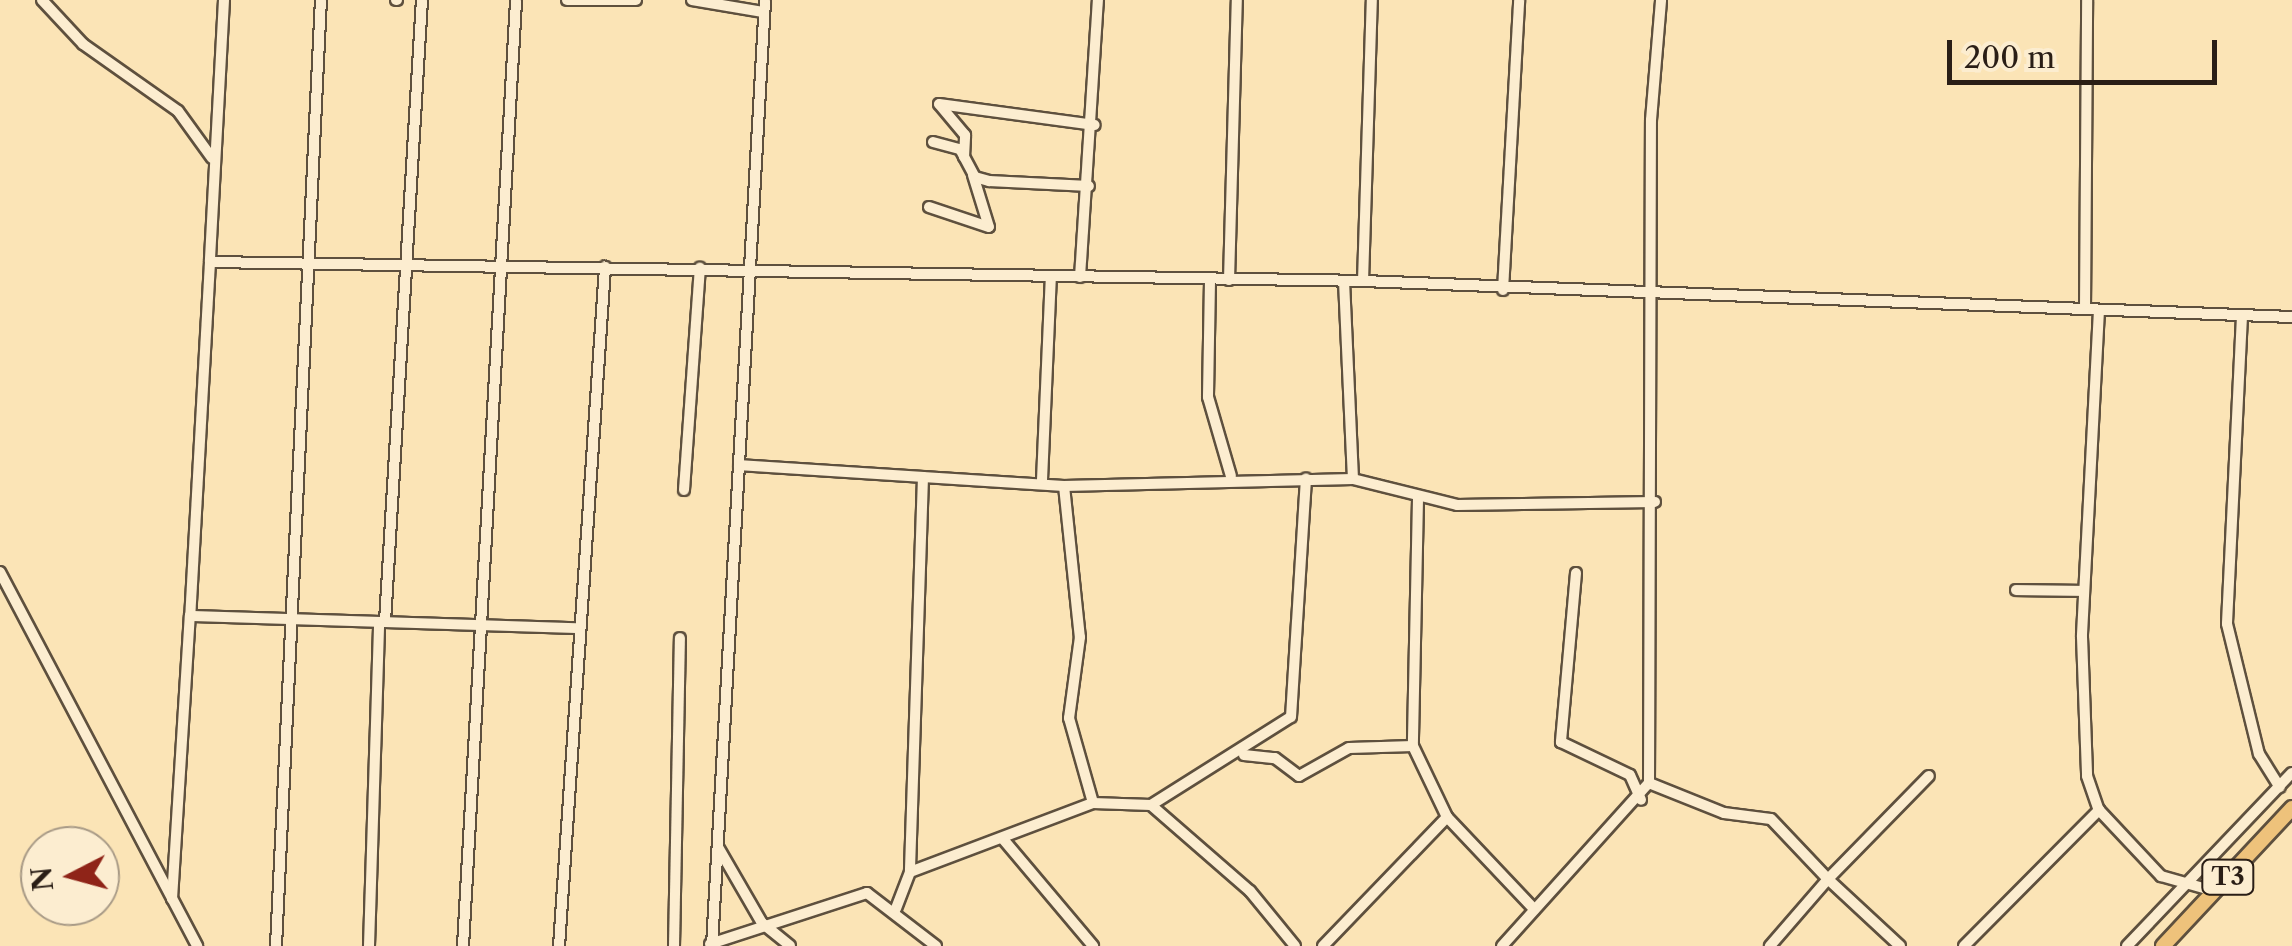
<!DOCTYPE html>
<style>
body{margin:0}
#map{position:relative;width:2292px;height:946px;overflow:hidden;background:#fbe4b6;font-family:"Libre Caslon Text",serif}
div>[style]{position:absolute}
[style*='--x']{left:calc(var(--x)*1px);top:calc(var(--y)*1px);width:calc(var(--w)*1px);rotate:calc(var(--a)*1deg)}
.roads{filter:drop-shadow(2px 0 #5e503e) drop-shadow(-2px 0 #5e503e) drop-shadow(0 2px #5e503e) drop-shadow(0 -2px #5e503e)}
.minor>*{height:10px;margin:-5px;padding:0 5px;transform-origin:5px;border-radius:5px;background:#fcedd0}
.highway>*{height:14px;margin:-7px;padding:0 7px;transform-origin:7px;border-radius:7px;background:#eec27b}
span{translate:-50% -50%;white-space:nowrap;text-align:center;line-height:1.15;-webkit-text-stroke:8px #fcedd0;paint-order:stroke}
.shield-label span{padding:2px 8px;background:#fcedd0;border:2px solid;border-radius:8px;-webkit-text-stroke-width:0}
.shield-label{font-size:25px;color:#2a1e16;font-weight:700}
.north{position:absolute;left:20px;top:826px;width:100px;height:100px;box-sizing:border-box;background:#fcedd0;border:2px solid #a89a86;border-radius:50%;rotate:264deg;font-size:28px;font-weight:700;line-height:40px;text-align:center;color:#2a1e16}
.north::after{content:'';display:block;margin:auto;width:35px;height:45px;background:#8f2418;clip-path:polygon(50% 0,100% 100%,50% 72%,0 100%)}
.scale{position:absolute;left:1947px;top:40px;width:270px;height:45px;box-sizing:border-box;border:5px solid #2a1e16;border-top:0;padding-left:12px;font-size:30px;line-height:35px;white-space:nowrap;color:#2a1e16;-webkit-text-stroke:8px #fcedd0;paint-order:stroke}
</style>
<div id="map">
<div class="roads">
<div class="minor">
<div style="--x:42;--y:0;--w:60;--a:47"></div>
<div style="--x:83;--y:44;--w:116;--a:35.2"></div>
<div style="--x:178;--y:111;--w:58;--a:54.1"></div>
<div style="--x:224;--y:0;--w:262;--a:93.1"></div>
<div style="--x:210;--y:262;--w:1153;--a:0.94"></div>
<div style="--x:1363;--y:281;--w:930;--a:2.22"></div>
<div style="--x:396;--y:0;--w:1;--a:0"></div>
<div style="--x:567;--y:0;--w:69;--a:0"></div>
<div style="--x:692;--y:0;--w:72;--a:9.6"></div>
<div style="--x:933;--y:142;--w:28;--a:15"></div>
<div style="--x:960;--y:149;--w:32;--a:62"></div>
<div style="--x:975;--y:177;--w:15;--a:16"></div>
<div style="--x:989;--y:181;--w:100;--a:2.9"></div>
<div style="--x:964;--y:157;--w:22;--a:-87"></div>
<div style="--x:965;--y:135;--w:40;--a:-130"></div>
<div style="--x:939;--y:104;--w:157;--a:7.7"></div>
<div style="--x:973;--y:175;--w:54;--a:72.9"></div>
<div style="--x:929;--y:207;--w:63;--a:18.4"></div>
<div style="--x:210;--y:262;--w:355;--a:93.2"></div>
<div style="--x:190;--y:616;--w:389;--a:1.8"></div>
<div style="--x:1080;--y:277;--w:278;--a:-86.3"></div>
<div style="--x:1229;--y:280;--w:280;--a:-88.4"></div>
<div style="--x:1210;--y:281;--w:116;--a:91"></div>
<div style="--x:1208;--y:397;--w:82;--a:73.8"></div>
<div style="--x:1344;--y:281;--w:198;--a:87.4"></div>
<div style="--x:1363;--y:281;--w:281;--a:-88.2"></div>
<div style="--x:1503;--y:290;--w:290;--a:-86.8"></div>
<div style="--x:2085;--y:308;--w:308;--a:-89.6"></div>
<div style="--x:2099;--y:310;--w:327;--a:93"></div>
<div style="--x:2082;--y:637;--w:139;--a:87.9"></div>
<div style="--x:2087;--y:776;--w:36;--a:71"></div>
<div style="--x:2099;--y:810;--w:91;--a:46.8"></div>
<div style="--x:2161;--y:876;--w:55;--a:15.8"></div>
<div style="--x:2242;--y:316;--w:308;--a:92.8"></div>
<div style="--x:2227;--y:624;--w:134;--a:76.2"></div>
<div style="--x:2259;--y:754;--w:39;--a:58"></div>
<div style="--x:739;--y:465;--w:184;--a:3.7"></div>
<div style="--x:923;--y:477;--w:395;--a:91.9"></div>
<div style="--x:910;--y:872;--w:39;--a:111"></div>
<div style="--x:923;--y:477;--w:141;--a:3.7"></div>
<div style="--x:1064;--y:486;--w:289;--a:-1.4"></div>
<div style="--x:1353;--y:479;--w:107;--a:14"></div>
<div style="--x:1457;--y:505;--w:198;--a:-0.9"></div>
<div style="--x:1042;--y:480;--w:204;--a:-87.5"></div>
<div style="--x:1064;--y:486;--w:152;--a:84"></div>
<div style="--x:1080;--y:637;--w:82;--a:97.7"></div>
<div style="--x:1069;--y:718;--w:88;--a:74.2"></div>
<div style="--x:684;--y:490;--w:223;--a:-85.9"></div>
<div style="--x:1418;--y:499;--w:247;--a:91.2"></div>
<div style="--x:1413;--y:746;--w:79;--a:64.4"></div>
<div style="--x:0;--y:572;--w:423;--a:62.2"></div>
<div style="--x:1576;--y:573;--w:170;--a:95.1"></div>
<div style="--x:1561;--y:742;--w:76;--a:25.6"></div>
<div style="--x:1630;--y:775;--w:27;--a:66"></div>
<div style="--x:2016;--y:590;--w:68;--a:0.8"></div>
<div style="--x:385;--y:622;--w:623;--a:-86.6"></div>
<div style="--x:1244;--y:755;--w:31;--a:6"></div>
<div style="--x:1275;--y:758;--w:30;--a:37"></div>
<div style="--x:1299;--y:776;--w:57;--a:-29.2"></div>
<div style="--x:1349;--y:748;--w:64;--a:-1.8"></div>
<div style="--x:1649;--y:783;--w:81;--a:21.8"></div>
<div style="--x:1724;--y:813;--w:47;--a:7.3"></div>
<div style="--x:1771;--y:819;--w:83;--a:46.5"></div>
<div style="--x:1828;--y:879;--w:89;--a:130.9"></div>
<div style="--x:1151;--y:805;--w:165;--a:-32.2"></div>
<div style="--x:1291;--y:717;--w:239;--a:-86.4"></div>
<div style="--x:1003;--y:839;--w:140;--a:49.9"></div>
<div style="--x:718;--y:847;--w:88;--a:59.9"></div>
<div style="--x:762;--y:923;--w:36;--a:39"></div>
<div style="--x:910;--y:872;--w:196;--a:-20.7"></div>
<div style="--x:1093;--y:803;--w:58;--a:2"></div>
<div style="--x:1151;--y:805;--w:131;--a:41"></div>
<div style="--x:1250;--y:891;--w:71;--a:50.7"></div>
<div style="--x:172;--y:899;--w:284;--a:-86.4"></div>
<div style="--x:710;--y:944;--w:165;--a:-18"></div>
<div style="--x:867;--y:893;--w:87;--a:37.5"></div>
<div style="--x:276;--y:946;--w:947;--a:-87.28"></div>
<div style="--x:369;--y:946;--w:323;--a:-88.2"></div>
<div style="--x:463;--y:946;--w:947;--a:-86.79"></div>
<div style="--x:559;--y:946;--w:681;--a:-86.12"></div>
<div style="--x:674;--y:946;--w:308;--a:-88.9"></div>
<div style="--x:712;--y:946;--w:947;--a:-86.79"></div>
<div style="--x:1323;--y:946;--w:179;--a:-46.1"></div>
<div style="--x:1447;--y:817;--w:127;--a:46.6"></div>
<div style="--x:1502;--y:946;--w:219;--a:-48"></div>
<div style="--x:1649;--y:783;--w:663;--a:-89.83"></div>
<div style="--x:1651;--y:120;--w:120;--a:-85.2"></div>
<div style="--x:1900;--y:946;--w:98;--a:-137.1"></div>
<div style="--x:1828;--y:879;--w:144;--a:-45.6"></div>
<div style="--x:1964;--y:946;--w:192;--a:-45.2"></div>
<div style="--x:2127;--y:946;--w:239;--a:-46.4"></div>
</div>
<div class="highway">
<div style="--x:2163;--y:946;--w:189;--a:-46.9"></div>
</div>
</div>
<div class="shield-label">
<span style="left:2228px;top:877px">T3</span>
</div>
<div class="north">N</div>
<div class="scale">200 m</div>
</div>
